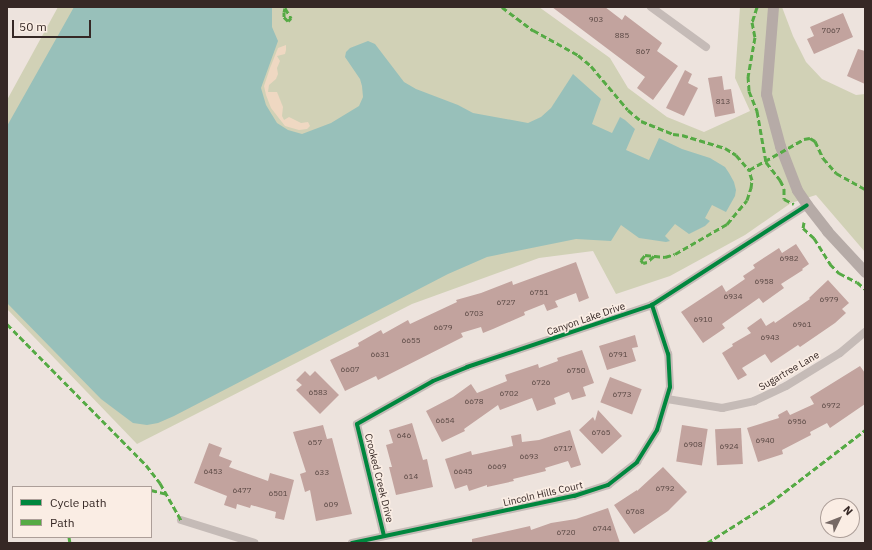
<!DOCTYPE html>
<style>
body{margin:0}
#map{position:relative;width:872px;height:550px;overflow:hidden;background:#ede3dd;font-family:"IBM Plex Sans",sans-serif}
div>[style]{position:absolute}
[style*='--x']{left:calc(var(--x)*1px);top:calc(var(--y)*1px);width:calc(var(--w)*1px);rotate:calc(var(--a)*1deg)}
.green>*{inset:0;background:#d1d1b6}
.sand>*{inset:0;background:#efd8c2}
.water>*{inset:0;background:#98c0ba}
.building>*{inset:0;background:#c2a39e;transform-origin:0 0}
.street>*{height:8px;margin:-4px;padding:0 4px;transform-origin:4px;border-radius:4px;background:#c5bbb7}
.secondary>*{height:11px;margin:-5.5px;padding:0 5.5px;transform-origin:5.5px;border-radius:5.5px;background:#b6aba7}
.quiet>*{height:3px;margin-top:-1.5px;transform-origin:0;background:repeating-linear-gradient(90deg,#5a4 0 6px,transparent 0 9px)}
.cycleway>*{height:4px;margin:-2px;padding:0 2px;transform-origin:2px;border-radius:2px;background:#00873e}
span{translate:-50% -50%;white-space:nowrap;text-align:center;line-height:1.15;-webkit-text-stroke:3.5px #faede4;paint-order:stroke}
.number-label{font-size:8px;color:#594743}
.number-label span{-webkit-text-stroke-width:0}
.street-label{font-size:10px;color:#362825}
.frame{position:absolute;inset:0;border:8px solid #362825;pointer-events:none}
.legend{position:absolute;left:12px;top:486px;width:140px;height:52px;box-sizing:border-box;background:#faede4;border:1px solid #ac9e98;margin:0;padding:5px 7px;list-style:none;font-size:12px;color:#362825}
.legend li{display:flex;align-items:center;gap:8px;height:20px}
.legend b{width:20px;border:1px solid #ac9e98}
.north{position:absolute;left:820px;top:498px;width:40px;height:40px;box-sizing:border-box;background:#faede4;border:1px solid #ac9e98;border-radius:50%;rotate:47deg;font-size:11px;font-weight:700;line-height:16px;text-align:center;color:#362825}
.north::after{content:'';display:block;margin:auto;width:14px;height:18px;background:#766965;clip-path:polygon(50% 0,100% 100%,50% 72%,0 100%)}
.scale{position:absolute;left:12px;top:20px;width:79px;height:18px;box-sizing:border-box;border:2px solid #362825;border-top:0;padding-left:5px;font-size:12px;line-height:14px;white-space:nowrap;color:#362825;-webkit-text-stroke:3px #faede4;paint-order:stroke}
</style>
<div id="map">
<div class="green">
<div style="clip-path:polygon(58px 7px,539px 7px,610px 58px,628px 88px,667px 117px,704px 132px,750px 111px,735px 78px,740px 7px,782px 7px,793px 36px,806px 62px,822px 79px,856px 95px,865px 94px,865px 252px,816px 195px,791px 203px,745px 235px,670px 276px,616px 294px,593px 251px,539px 258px,412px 304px,137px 444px,7px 309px,7px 100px)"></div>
</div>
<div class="sand">
<div style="clip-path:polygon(286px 45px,286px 50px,285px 54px,277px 56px,280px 61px,277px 68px,278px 74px,276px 79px,269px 85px,268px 92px,277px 92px,283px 107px,282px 116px,284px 120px,289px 117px,301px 123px,308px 122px,310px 126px,307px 129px,299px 130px,285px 126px,271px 108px,266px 95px,264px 86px,270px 68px,278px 48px)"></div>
</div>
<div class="water">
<div style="clip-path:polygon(74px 7px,272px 7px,272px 27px,278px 41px,261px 88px,266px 105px,277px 123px,288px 130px,302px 134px,331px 123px,359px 106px,363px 97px,362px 86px,360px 79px,345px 57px,346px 52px,350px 48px,368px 41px,375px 44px,404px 82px,416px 89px,458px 105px,473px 113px,528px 123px,541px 117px,551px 108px,573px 74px,601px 99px,592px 124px,612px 133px,620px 117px,625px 120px,635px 129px,626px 150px,649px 160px,659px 138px,682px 149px,710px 158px,725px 167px,729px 173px,734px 182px,736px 190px,735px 196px,726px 212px,712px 205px,705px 218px,710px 221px,705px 226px,689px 234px,675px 224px,665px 236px,670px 241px,666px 242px,639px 238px,621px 225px,611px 241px,576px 239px,487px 257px,448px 274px,174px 416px,158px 423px,147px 425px,133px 423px,101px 399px,7px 303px,7px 126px)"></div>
</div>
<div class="building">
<div style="clip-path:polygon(552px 7px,605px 7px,622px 20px,625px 15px,662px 43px,657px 51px,678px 66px,653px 100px,637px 88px,645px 77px)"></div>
<div style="clip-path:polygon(843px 13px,853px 37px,814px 54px,807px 39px,814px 36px,810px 27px)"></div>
<div style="clip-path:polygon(858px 49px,865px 51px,865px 84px,847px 76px)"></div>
<div style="clip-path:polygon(685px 70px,692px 74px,688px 83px,698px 88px,684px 116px,666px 108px)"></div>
<div style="clip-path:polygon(722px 76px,724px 90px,731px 89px,735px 113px,715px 117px,708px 78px)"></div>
<div style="clip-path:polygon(796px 244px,809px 264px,802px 269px,803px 270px,781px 284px,784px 288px,763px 303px,759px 298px,722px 324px,725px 328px,703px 343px,681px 312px,722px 285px,726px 292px,745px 279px,743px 276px,755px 268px,753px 265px,779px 248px,782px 253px)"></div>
<div style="clip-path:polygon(576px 262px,589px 298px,579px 302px,576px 293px,555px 301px,558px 307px,547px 311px,544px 304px,524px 312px,525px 315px,493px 329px,483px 333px,481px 327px,461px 333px,463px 337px,378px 380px,376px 376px,345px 391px,330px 360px,359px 346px,358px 343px,381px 330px,383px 334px,408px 320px,410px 324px,457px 302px,456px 300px,481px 293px,512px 281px,513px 285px)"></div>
<div style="clip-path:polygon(828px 280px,849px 303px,842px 309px,846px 313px,835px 323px,800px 347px,798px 345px,771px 363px,765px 354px,742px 368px,747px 375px,738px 380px,722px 353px,733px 346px,732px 344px,751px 333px,747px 328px,761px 318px,766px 326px,774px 321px,775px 323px,810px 299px,809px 298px)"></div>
<div style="clip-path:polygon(635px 335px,638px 347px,632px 348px,636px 361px,607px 370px,599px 346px)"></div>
<div style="clip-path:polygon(582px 350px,594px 383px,583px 387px,586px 396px,572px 400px,569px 392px,554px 398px,556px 404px,537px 411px,532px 398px,500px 410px,498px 405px,464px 429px,465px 431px,442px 442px,426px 411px,453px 397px,471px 384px,477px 393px,507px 381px,505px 375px,538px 364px,539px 368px,558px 361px,557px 358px)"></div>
<div style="clip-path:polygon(860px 366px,865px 373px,865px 404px,830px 428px,827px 423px,810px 432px,811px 435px,782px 450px,783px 454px,758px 462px,747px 428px,779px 418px,778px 415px,787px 410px,790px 415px,814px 404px,810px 397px)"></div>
<div style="clip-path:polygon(305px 371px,310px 376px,315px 371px,339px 395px,320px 414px,296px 390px,302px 385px,296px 380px)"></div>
<div style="left:610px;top:377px;width:34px;height:27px;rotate:21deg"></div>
<div style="clip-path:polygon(598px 410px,622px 436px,602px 454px,579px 430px,593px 417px,595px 421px)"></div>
<div style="clip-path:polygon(412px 423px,423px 460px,427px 459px,433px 487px,396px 495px,389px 467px,392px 467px,386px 445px,393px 443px,389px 430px)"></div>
<div style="clip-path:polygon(323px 425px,327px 439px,332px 438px,352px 514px,316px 521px,310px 490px,305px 492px,300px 474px,306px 472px,293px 432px)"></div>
<div style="left:682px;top:425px;width:26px;height:37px;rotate:9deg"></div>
<div style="left:741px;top:428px;width:36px;height:26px;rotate:87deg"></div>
<div style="clip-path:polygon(570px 430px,581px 465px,571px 468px,568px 461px,545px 468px,546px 471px,513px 479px,514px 481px,487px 487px,487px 485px,469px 491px,467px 485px,455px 489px,445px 459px,471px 451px,472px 455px,513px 446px,511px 436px,521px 434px,522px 442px,539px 440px)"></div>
<div style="clip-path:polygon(209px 443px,222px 448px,219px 456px,232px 461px,229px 467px,268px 481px,270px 473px,294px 480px,284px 520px,275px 518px,276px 512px,251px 505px,250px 508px,237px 504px,236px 509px,224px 505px,227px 496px,194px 483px)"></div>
<div style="clip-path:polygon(663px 467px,687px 492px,668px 511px,634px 534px,614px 505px,637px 490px,637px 491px)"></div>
<div style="clip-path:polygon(608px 508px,620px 543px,472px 543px,472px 539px,530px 526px,531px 530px,551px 523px,576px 519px)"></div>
</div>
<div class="street">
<div style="--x:651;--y:7;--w:68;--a:36"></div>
<div style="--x:667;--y:399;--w:56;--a:9.3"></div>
<div style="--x:722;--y:408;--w:33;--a:-12"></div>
<div style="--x:754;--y:401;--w:35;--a:-25"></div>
<div style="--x:786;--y:386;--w:63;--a:-31.4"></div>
<div style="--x:840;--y:353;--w:33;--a:-40"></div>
<div style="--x:181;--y:520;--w:77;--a:17.3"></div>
<div style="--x:384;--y:536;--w:115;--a:-103.6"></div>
<div style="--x:357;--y:424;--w:87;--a:-29.5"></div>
<div style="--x:433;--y:381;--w:37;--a:-22"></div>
<div style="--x:467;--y:367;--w:195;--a:-18.5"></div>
<div style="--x:652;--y:305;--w:184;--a:-32.8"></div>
<div style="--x:352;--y:543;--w:227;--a:-12"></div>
<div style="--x:574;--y:496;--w:36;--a:-18"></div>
<div style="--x:608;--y:485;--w:37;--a:-38"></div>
<div style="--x:637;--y:462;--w:38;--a:-58"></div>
<div style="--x:657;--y:430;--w:45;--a:-73.2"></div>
<div style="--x:670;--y:387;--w:33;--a:-93"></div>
<div style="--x:668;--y:354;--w:52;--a:-108.1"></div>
</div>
<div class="secondary">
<div style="--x:773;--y:7;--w:87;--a:94.6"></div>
<div style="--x:766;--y:94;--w:54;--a:74.9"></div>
<div style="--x:780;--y:146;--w:47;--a:68.9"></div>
<div style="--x:797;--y:190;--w:18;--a:56"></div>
<div style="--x:807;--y:205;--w:33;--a:52"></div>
<div style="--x:827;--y:231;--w:56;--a:47.2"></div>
</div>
<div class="quiet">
<div style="--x:502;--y:7;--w:39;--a:37"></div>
<div style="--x:533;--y:30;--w:51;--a:29.1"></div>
<div style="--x:578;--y:55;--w:17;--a:40"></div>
<div style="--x:591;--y:66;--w:57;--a:49.9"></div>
<div style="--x:628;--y:110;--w:17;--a:40"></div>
<div style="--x:641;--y:121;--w:35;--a:22"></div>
<div style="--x:673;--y:134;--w:9;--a:6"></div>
<div style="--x:682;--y:135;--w:45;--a:16.8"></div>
<div style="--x:725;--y:148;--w:13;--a:32"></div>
<div style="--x:736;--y:155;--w:20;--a:49"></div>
<div style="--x:757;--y:7;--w:16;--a:108"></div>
<div style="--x:752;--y:22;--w:15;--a:79"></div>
<div style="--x:755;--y:37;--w:40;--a:100"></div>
<div style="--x:748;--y:76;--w:15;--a:86"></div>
<div style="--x:749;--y:91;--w:22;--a:68"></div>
<div style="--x:757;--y:111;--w:52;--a:80"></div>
<div style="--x:766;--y:162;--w:23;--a:52"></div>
<div style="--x:780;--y:180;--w:9;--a:63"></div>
<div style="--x:784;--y:188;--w:11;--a:90"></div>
<div style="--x:784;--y:199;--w:11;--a:27"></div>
<div style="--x:285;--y:8;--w:12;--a:59"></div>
<div style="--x:291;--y:18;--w:4;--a:135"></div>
<div style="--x:288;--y:21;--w:6;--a:-135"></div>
<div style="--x:284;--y:17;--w:5;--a:-90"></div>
<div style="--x:284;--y:12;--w:4;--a:-76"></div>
<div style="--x:285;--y:8;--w:1;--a:-45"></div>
<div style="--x:804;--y:222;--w:6;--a:99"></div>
<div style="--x:803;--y:228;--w:15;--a:42"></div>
<div style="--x:814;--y:238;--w:31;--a:58"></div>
<div style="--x:830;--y:264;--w:13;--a:45"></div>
<div style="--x:839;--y:273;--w:20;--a:27"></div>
<div style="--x:857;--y:282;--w:11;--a:41"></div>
<div style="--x:654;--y:256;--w:9;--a:139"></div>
<div style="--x:647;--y:262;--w:4;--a:166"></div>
<div style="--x:643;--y:263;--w:4;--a:-124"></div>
<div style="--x:641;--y:260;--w:6;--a:-51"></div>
<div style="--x:645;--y:255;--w:20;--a:6"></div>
<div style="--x:665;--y:257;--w:10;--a:-17"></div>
<div style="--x:675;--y:254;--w:60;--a:-30"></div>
<div style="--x:727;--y:224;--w:31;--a:-50"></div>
<div style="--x:747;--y:200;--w:13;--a:-72"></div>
<div style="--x:751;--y:188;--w:8;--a:-83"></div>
<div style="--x:752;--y:180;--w:10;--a:-107"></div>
<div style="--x:749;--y:170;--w:63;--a:-29.4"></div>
<div style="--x:804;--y:139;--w:6;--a:-9"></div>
<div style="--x:810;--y:138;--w:6;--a:31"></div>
<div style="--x:815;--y:141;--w:19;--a:65"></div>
<div style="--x:823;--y:158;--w:20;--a:49"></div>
<div style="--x:836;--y:173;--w:33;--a:29"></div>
<div style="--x:7;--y:324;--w:198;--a:45.4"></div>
<div style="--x:146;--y:465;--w:23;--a:52"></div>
<div style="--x:160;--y:483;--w:43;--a:60.4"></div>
<div style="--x:151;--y:490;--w:16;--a:14"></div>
<div style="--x:69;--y:537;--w:6;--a:81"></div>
<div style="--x:707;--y:543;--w:75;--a:-32.4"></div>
<div style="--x:770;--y:503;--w:120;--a:-37.5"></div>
</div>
<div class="cycleway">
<div style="--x:384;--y:536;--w:115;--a:-103.6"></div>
<div style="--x:357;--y:424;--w:87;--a:-29.5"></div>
<div style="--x:433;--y:381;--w:37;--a:-22"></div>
<div style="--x:467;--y:367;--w:195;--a:-18.5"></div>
<div style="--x:652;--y:305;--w:184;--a:-32.8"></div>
<div style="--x:352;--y:543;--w:227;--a:-12"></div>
<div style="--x:574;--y:496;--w:36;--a:-18"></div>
<div style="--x:608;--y:485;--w:37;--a:-38"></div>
<div style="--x:637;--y:462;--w:38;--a:-58"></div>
<div style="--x:657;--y:430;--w:45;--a:-73.2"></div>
<div style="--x:670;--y:387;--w:33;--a:-93"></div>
<div style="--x:668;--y:354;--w:52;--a:-108.1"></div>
</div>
<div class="number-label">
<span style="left:596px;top:20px">903</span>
<span style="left:831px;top:31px">7067</span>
<span style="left:622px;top:36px">885</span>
<span style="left:643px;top:52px">867</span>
<span style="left:723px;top:102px">813</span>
<span style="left:789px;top:259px">6982</span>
<span style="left:764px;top:282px">6958</span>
<span style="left:539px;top:293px">6751</span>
<span style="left:733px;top:297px">6934</span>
<span style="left:829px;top:300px">6979</span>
<span style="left:506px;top:303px">6727</span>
<span style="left:474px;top:314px">6703</span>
<span style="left:703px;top:320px">6910</span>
<span style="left:802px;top:325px">6961</span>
<span style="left:443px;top:328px">6679</span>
<span style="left:770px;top:338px">6943</span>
<span style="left:411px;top:341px">6655</span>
<span style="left:380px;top:355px">6631</span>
<span style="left:618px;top:355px">6791</span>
<span style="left:350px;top:370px">6607</span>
<span style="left:576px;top:371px">6750</span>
<span style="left:541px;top:383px">6726</span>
<span style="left:318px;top:393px">6583</span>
<span style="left:509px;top:394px">6702</span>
<span style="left:622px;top:395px">6773</span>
<span style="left:474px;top:402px">6678</span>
<span style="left:831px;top:406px">6972</span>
<span style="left:445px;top:421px">6654</span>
<span style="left:797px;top:422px">6956</span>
<span style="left:601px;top:433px">6765</span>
<span style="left:404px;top:436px">646</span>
<span style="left:765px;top:441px">6940</span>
<span style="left:315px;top:443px">657</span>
<span style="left:693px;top:445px">6908</span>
<span style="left:729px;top:447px">6924</span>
<span style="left:563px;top:449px">6717</span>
<span style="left:529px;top:457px">6693</span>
<span style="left:497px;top:467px">6669</span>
<span style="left:213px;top:472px">6453</span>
<span style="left:463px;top:472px">6645</span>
<span style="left:322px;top:473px">633</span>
<span style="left:411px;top:477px">614</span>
<span style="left:665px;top:489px">6792</span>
<span style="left:242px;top:491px">6477</span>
<span style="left:278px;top:494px">6501</span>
<span style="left:331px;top:505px">609</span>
<span style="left:635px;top:512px">6768</span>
<span style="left:602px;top:529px">6744</span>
<span style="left:566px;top:533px">6720</span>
</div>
<div class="street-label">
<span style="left:586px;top:319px;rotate:-19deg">Canyon Lake Drive</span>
<span style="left:789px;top:371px;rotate:-30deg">Sugartree Lane</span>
<span style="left:379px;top:478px;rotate:76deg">Crooked Creek Drive</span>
<span style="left:543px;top:494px;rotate:-13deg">Lincoln Hills Court</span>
</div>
<div class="frame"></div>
<ul class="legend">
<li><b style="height:5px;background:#00873e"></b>Cycle path</li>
<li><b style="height:5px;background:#5a4"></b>Path</li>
</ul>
<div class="north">N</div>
<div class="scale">50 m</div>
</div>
